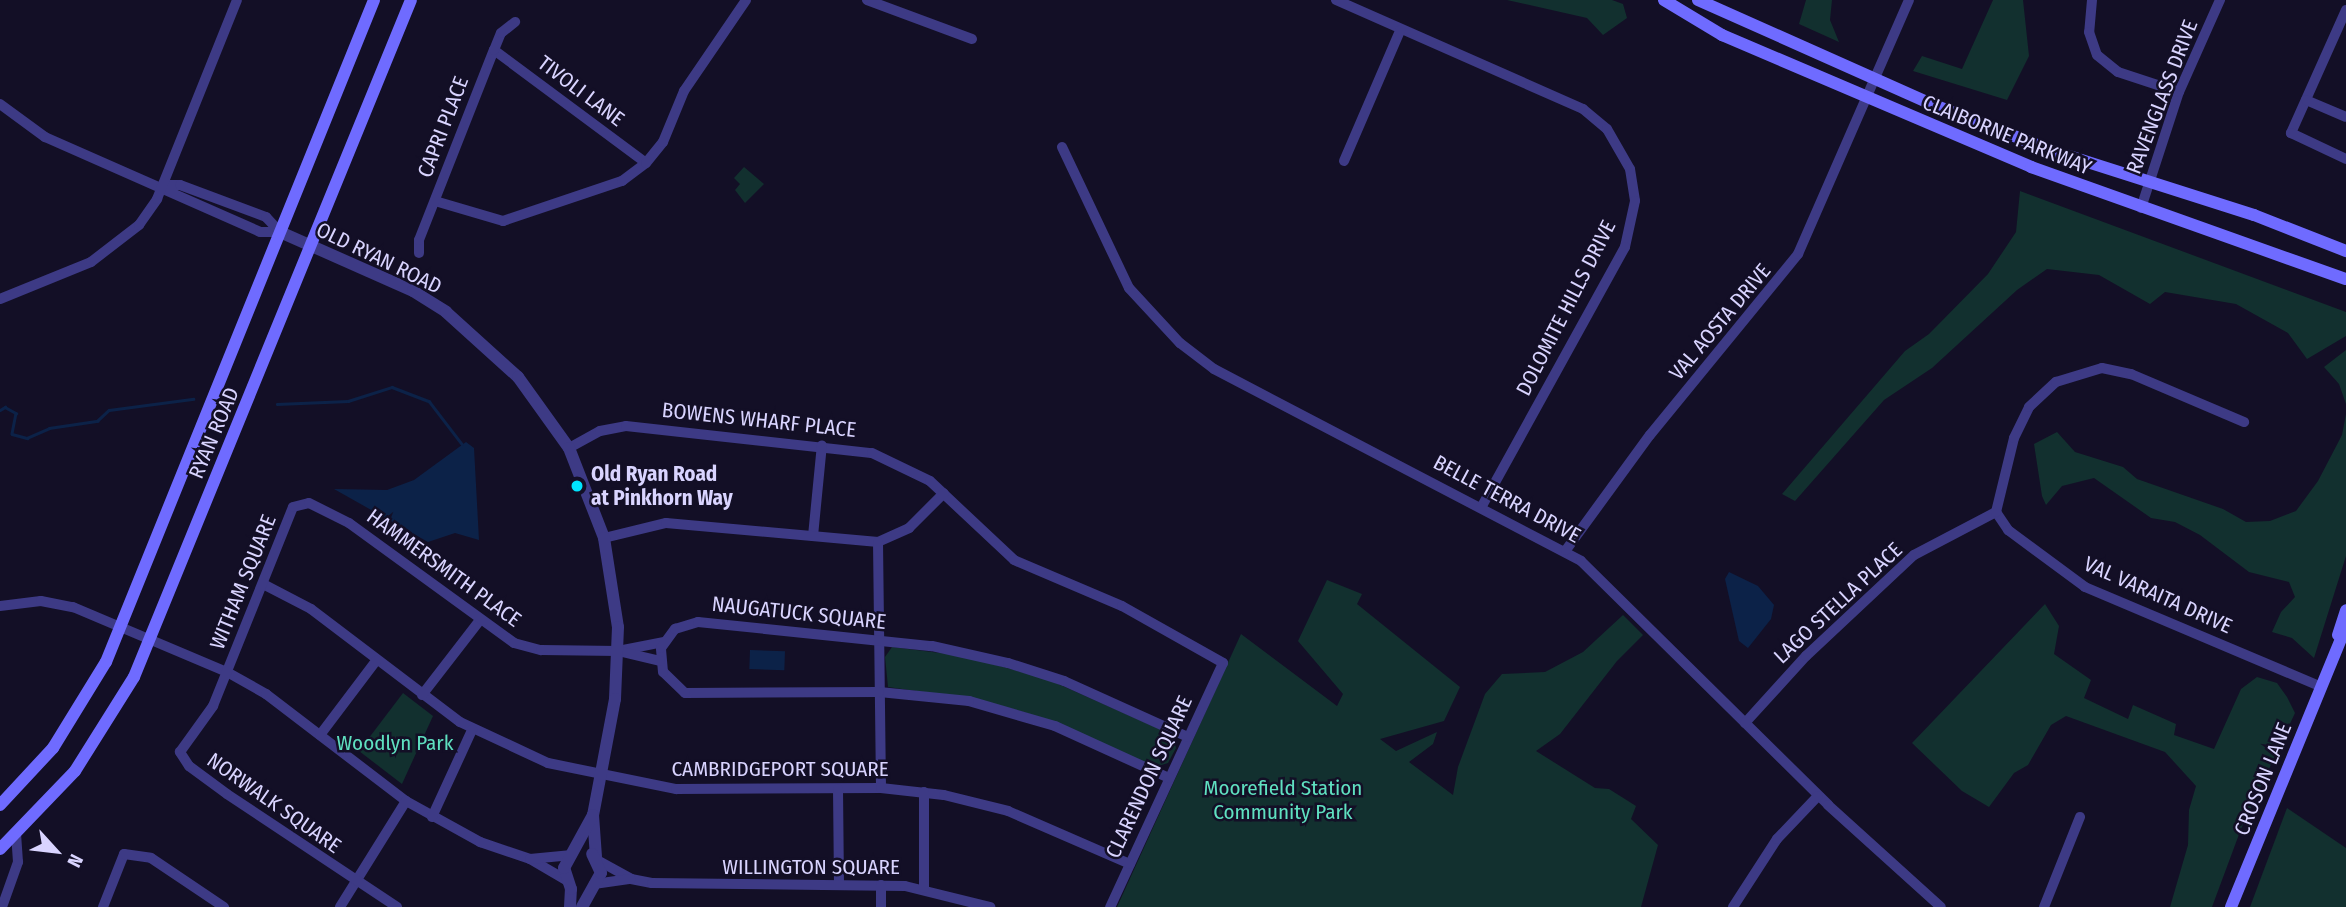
<!DOCTYPE html>
<style>
body{margin:0}
#map{position:relative;width:2346px;height:907px;overflow:hidden;background:#130f26;font-family:"Fira Sans Condensed",sans-serif}
div>[style]{position:absolute}
[style*='--x']{left:calc(var(--x)*1px);top:calc(var(--y)*1px);width:calc(var(--w)*1px);rotate:calc(var(--a)*1deg)}
.green>*{inset:0;background:#12302f}
.water>*{inset:0;background:#0c2248;transform-origin:0 0}
.stream>*{height:2.5px;margin:-1.25px;padding:0 1.25px;transform-origin:1.25px;border-radius:1.25px;background:#0c2248}
.minor>*{height:10px;margin:-5px;padding:0 5px;transform-origin:5px;border-radius:5px;background:#3d3a85}
.tertiary>*{height:12px;margin:-6px;padding:0 6px;transform-origin:6px;border-radius:6px;background:#3d3a85}
.secondary>*{height:12px;margin:-6px;padding:0 6px;transform-origin:6px;border-radius:6px;background:#6f6bff}
.dots>*{width:19px;height:19px;translate:-50% -50%;box-sizing:border-box;border:4px solid #130f26;border-radius:50%}
span{translate:-50% -50%;white-space:nowrap;text-align:center;line-height:1.15;-webkit-text-stroke:5px #130f26;paint-order:stroke}
.street-label{font-size:21px;color:#d9d4ff}
.poi-label{font-size:21px;color:#d9d4ff;font-weight:700}
.left{translate:0 -50%;text-align:left}
.park-label{font-size:21px;color:#5fe0c0}
.north{position:absolute;left:21px;top:816px;width:70px;height:70px;-webkit-text-stroke:5px #130f26;paint-order:stroke;rotate:117deg;font-size:19px;font-weight:700;line-height:28px;text-align:center;color:#d9d4ff}
.north::after{content:'';display:block;margin:auto;width:24px;height:32px;background:#d9d4ff;clip-path:polygon(50% 0,100% 100%,50% 72%,0 100%)}
</style>
<div id="map">
<div class="green">
<div style="clip-path:polygon(1507px 0,1612px 0,1623px 4px,1627px 18px,1603px 35px,1587px 18px)"></div>
<div style="clip-path:polygon(1806px 0,1832px 0,1830px 20px,1839px 42px,1799px 24px)"></div>
<div style="clip-path:polygon(1993px 0,2023px 0,2029px 56px,2007px 100px,1913px 71px,1922px 56px,1962px 69px)"></div>
<div style="clip-path:polygon(744px 167px,764px 184px,745px 203px,735px 190px,740px 184px,734px 178px)"></div>
<div style="clip-path:polygon(2020px 191px,2346px 312px,2346px 336px,2307px 359px,2288px 333px,2236px 304px,2165px 292px,2150px 304px,2099px 275px,2047px 269px,2017px 290px,1932px 368px,1884px 400px,1795px 501px,1782px 494px,1905px 351px,1929px 334px,1988px 274px,2016px 232px)"></div>
<div style="clip-path:polygon(2346px 350px,2346px 404px,2339px 384px,2324px 367px)"></div>
<div style="clip-path:polygon(2346px 414px,2346px 556px,2314px 658px,2292px 638px,2272px 632px,2281px 612px,2295px 597px,2289px 582px,2249px 572px,2200px 535px,2175px 522px,2151px 518px,2094px 478px,2062px 486px,2046px 505px,2042px 496px,2034px 444px,2057px 432px,2075px 452px,2123px 467px,2137px 479px,2223px 509px,2246px 522px,2270px 521px,2296px 511px,2318px 481px,2342px 435px)"></div>
<div style="clip-path:polygon(1327px 580px,1362px 594px,1357px 604px,1460px 687px,1444px 721px,1380px 739px,1396px 751px,1437px 732px,1433px 744px,1409px 762px,1453px 795px,1458px 767px,1485px 694px,1502px 674px,1545px 672px,1583px 652px,1623px 615px,1643px 635px,1617px 661px,1560px 734px,1536px 751px,1595px 788px,1609px 789px,1636px 806px,1631px 819px,1658px 845px,1641px 907px,1117px 907px,1241px 634px,1337px 706px,1343px 694px,1298px 641px)"></div>
<div style="clip-path:polygon(2045px 604px,2059px 626px,2054px 654px,2091px 680px,2084px 698px,2128px 719px,2133px 705px,2176px 724px,2174px 735px,2214px 749px,2241px 689px,2257px 677px,2277px 683px,2287px 697px,2295px 713px,2241px 829px,2212px 907px,2170px 907px,2188px 845px,2189px 810px,2196px 786px,2165px 752px,2066px 716px,2051px 725px,2028px 765px,2014px 773px,1989px 807px,1962px 791px,1912px 743px)"></div>
<div style="clip-path:polygon(892px 647px,964px 656px,1047px 679px,1173px 735px,1176px 748px,1168px 763px,1155px 767px,1027px 713px,980px 700px,888px 687px,885px 657px)"></div>
<div style="clip-path:polygon(403px 693px,433px 716px,402px 784px,359px 751px)"></div>
<div style="clip-path:polygon(2287px 808px,2346px 848px,2346px 907px,2250px 907px)"></div>
</div>
<div class="water">
<div style="clip-path:polygon(466px 442px,474px 448px,479px 540px,455px 533px,428px 542px,334px 489px,387px 490px,414px 480px)"></div>
<div style="clip-path:polygon(1729px 572px,1758px 586px,1774px 605px,1771px 619px,1748px 648px,1739px 641px,1725px 579px)"></div>
<div style="left:750px;top:650px;width:35px;height:19px;rotate:2deg"></div>
</div>
<div class="stream">
<div style="--x:277;--y:404;--w:71;--a:-2.4"></div>
<div style="--x:348;--y:401;--w:46;--a:-17.7"></div>
<div style="--x:392;--y:387;--w:40;--a:21"></div>
<div style="--x:429;--y:401;--w:54;--a:52.5"></div>
<div style="--x:0;--y:410;--w:6;--a:-31"></div>
<div style="--x:5;--y:407;--w:13;--a:29"></div>
<div style="--x:16;--y:413;--w:21;--a:101"></div>
<div style="--x:12;--y:434;--w:16;--a:15"></div>
<div style="--x:27;--y:438;--w:24;--a:-24"></div>
<div style="--x:49;--y:428;--w:49;--a:-8.3"></div>
<div style="--x:97;--y:421;--w:16;--a:-43"></div>
<div style="--x:109;--y:410;--w:85;--a:-7.5"></div>
</div>
<div class="minor">
<div style="--x:867;--y:0;--w:112;--a:20.4"></div>
<div style="--x:1336;--y:0;--w:270;--a:23.8"></div>
<div style="--x:1583;--y:109;--w:31;--a:40"></div>
<div style="--x:1607;--y:129;--w:46;--a:60.1"></div>
<div style="--x:1630;--y:169;--w:32;--a:81"></div>
<div style="--x:1635;--y:201;--w:47;--a:102.3"></div>
<div style="--x:1625;--y:247;--w:296;--a:118.9"></div>
<div style="--x:2092;--y:0;--w:32;--a:95"></div>
<div style="--x:2089;--y:32;--w:24;--a:71"></div>
<div style="--x:2097;--y:55;--w:27;--a:39"></div>
<div style="--x:2118;--y:72;--w:64;--a:18.2"></div>
<div style="--x:2346;--y:10;--w:135;--a:114.1"></div>
<div style="--x:2291;--y:133;--w:61;--a:25.3"></div>
<div style="--x:494;--y:50;--w:189;--a:36.6"></div>
<div style="--x:2306;--y:100;--w:43;--a:23"></div>
<div style="--x:0;--y:104;--w:56;--a:36.3"></div>
<div style="--x:45;--y:137;--w:235;--a:23.8"></div>
<div style="--x:260;--y:232;--w:20;--a:0"></div>
<div style="--x:1062;--y:147;--w:156;--a:64.6"></div>
<div style="--x:1129;--y:288;--w:75;--a:47.2"></div>
<div style="--x:1180;--y:343;--w:43;--a:37.4"></div>
<div style="--x:1214;--y:369;--w:414;--a:27.6"></div>
<div style="--x:1581;--y:561;--w:347;--a:44.6"></div>
<div style="--x:1828;--y:805;--w:152;--a:42.1"></div>
<div style="--x:1344;--y:161;--w:142;--a:-66.7"></div>
<div style="--x:163;--y:185;--w:17;--a:0"></div>
<div style="--x:180;--y:185;--w:92;--a:20.4"></div>
<div style="--x:266;--y:217;--w:21;--a:47"></div>
<div style="--x:435;--y:201;--w:71;--a:16.4"></div>
<div style="--x:503;--y:221;--w:126;--a:-18.6"></div>
<div style="--x:622;--y:181;--w:30;--a:-37"></div>
<div style="--x:646;--y:163;--w:27;--a:-51"></div>
<div style="--x:663;--y:142;--w:55;--a:-67.6"></div>
<div style="--x:684;--y:91;--w:110;--a:-55.7"></div>
<div style="--x:2141;--y:208;--w:122;--a:-71.9"></div>
<div style="--x:2179;--y:92;--w:101;--a:-66"></div>
<div style="--x:419;--y:253;--w:13;--a:-90"></div>
<div style="--x:419;--y:240;--w:204;--a:-68.5"></div>
<div style="--x:494;--y:50;--w:18;--a:-68"></div>
<div style="--x:501;--y:33;--w:18;--a:-38"></div>
<div style="--x:0;--y:299;--w:98;--a:-22.1"></div>
<div style="--x:91;--y:262;--w:61;--a:-37.6"></div>
<div style="--x:139;--y:225;--w:32;--a:-55"></div>
<div style="--x:157;--y:199;--w:214;--a:-68.1"></div>
<div style="--x:569;--y:448;--w:35;--a:-29"></div>
<div style="--x:600;--y:431;--w:26;--a:-11"></div>
<div style="--x:626;--y:426;--w:247;--a:6.3"></div>
<div style="--x:872;--y:453;--w:64;--a:25.8"></div>
<div style="--x:930;--y:481;--w:115;--a:43.2"></div>
<div style="--x:1014;--y:560;--w:117;--a:23.1"></div>
<div style="--x:1122;--y:606;--w:116;--a:29.4"></div>
<div style="--x:1223;--y:663;--w:269;--a:114.8"></div>
<div style="--x:1996;--y:512;--w:22;--a:56"></div>
<div style="--x:2008;--y:530;--w:96;--a:36.5"></div>
<div style="--x:2085;--y:587;--w:257;--a:22.9"></div>
<div style="--x:813;--y:536;--w:91;--a:-84.4"></div>
<div style="--x:604;--y:538;--w:64;--a:-13.6"></div>
<div style="--x:666;--y:523;--w:213;--a:5.1"></div>
<div style="--x:878;--y:542;--w:34;--a:-24"></div>
<div style="--x:909;--y:528;--w:49;--a:-45"></div>
<div style="--x:878;--y:542;--w:246;--a:89.3"></div>
<div style="--x:1566;--y:550;--w:142;--a:-53.9"></div>
<div style="--x:1650;--y:435;--w:234;--a:-50.7"></div>
<div style="--x:1798;--y:254;--w:277;--a:-66.4"></div>
<div style="--x:263;--y:584;--w:54;--a:27.5"></div>
<div style="--x:311;--y:609;--w:187;--a:37.2"></div>
<div style="--x:460;--y:722;--w:97;--a:25"></div>
<div style="--x:548;--y:763;--w:131;--a:11.5"></div>
<div style="--x:676;--y:789;--w:205;--a:-0.3"></div>
<div style="--x:881;--y:788;--w:63;--a:6.3"></div>
<div style="--x:944;--y:795;--w:66;--a:14"></div>
<div style="--x:1008;--y:811;--w:133;--a:23.5"></div>
<div style="--x:0;--y:606;--w:41;--a:-7"></div>
<div style="--x:41;--y:601;--w:33;--a:11"></div>
<div style="--x:73;--y:607;--w:167;--a:22.9"></div>
<div style="--x:227;--y:672;--w:45;--a:29.4"></div>
<div style="--x:266;--y:694;--w:176;--a:37.4"></div>
<div style="--x:406;--y:801;--w:85;--a:29"></div>
<div style="--x:480;--y:842;--w:53;--a:18.8"></div>
<div style="--x:530;--y:859;--w:42;--a:30.3"></div>
<div style="--x:618;--y:651;--w:47;--a:-11.1"></div>
<div style="--x:422;--y:695;--w:95;--a:-52.3"></div>
<div style="--x:1745;--y:723;--w:91;--a:-47.7"></div>
<div style="--x:1806;--y:656;--w:148;--a:-43.1"></div>
<div style="--x:1914;--y:555;--w:93;--a:-27.7"></div>
<div style="--x:1996;--y:512;--w:76;--a:-76.3"></div>
<div style="--x:2014;--y:438;--w:34;--a:-64"></div>
<div style="--x:2029;--y:407;--w:37;--a:-43"></div>
<div style="--x:2056;--y:382;--w:48;--a:-16.9"></div>
<div style="--x:2102;--y:368;--w:30;--a:12"></div>
<div style="--x:2131;--y:374;--w:123;--a:23"></div>
<div style="--x:320;--y:735;--w:93;--a:-52.9"></div>
<div style="--x:1169;--y:778;--w:125;--a:-155.5"></div>
<div style="--x:1055;--y:726;--w:90;--a:-163.8"></div>
<div style="--x:969;--y:701;--w:90;--a:-174.3"></div>
<div style="--x:879;--y:692;--w:194;--a:179.7"></div>
<div style="--x:685;--y:693;--w:30;--a:-136"></div>
<div style="--x:663;--y:672;--w:24;--a:-95"></div>
<div style="--x:661;--y:648;--w:24;--a:-54"></div>
<div style="--x:675;--y:629;--w:24;--a:-17"></div>
<div style="--x:698;--y:622;--w:235;--a:5.9"></div>
<div style="--x:932;--y:646;--w:78;--a:12.6"></div>
<div style="--x:1008;--y:663;--w:59;--a:17.8"></div>
<div style="--x:1064;--y:681;--w:136;--a:24.3"></div>
<div style="--x:838;--y:789;--w:96;--a:89.4"></div>
<div style="--x:432;--y:817;--w:96;--a:-65.3"></div>
<div style="--x:530;--y:859;--w:42;--a:-5.4"></div>
<div style="--x:599;--y:861;--w:37;--a:29"></div>
<div style="--x:631;--y:879;--w:21;--a:11"></div>
<div style="--x:652;--y:883;--w:253;--a:0.7"></div>
<div style="--x:905;--y:886;--w:88;--a:13.9"></div>
<div style="--x:594;--y:884;--w:37;--a:-8"></div>
<div style="--x:924;--y:888;--w:96;--a:-90"></div>
<div style="--x:2;--y:907;--w:48;--a:-70.4"></div>
<div style="--x:18;--y:862;--w:27;--a:-94"></div>
<div style="--x:103;--y:907;--w:57;--a:-68.4"></div>
<div style="--x:124;--y:854;--w:27;--a:8"></div>
<div style="--x:151;--y:858;--w:88;--a:33.9"></div>
<div style="--x:340;--y:907;--w:125;--a:-58.1"></div>
<div style="--x:397;--y:907;--w:204;--a:-146.4"></div>
<div style="--x:227;--y:794;--w:47;--a:-143.6"></div>
<div style="--x:189;--y:766;--w:17;--a:-123"></div>
<div style="--x:180;--y:752;--w:57;--a:-54.3"></div>
<div style="--x:213;--y:706;--w:214;--a:-68.1"></div>
<div style="--x:293;--y:507;--w:16;--a:-14"></div>
<div style="--x:309;--y:503;--w:45;--a:26.6"></div>
<div style="--x:349;--y:523;--w:204;--a:36"></div>
<div style="--x:514;--y:643;--w:28;--a:15"></div>
<div style="--x:541;--y:650;--w:77;--a:0.7"></div>
<div style="--x:618;--y:651;--w:43;--a:13.4"></div>
<div style="--x:881;--y:907;--w:22;--a:-90"></div>
<div style="--x:1733;--y:907;--w:81;--a:-57.1"></div>
<div style="--x:1777;--y:839;--w:59;--a:-46.4"></div>
<div style="--x:2044;--y:907;--w:97;--a:-68.2"></div>
</div>
<div class="tertiary">
<div style="--x:280;--y:232;--w:145;--a:23.9"></div>
<div style="--x:413;--y:291;--w:39;--a:32"></div>
<div style="--x:446;--y:312;--w:97;--a:42.1"></div>
<div style="--x:518;--y:377;--w:87;--a:54.3"></div>
<div style="--x:569;--y:448;--w:97;--a:68.7"></div>
<div style="--x:604;--y:538;--w:90;--a:81.1"></div>
<div style="--x:618;--y:627;--w:72;--a:92.4"></div>
<div style="--x:615;--y:699;--w:118;--a:100.7"></div>
<div style="--x:593;--y:815;--w:42;--a:85.9"></div>
<div style="--x:570;--y:907;--w:18;--a:-87"></div>
<div style="--x:571;--y:889;--w:22;--a:-108"></div>
<div style="--x:564;--y:868;--w:60;--a:-61.3"></div>
<div style="--x:582;--y:907;--w:39;--a:-61"></div>
<div style="--x:601;--y:873;--w:21;--a:-115"></div>
</div>
<div class="secondary">
<div style="--x:1664;--y:0;--w:68;--a:31.1"></div>
<div style="--x:1722;--y:35;--w:336;--a:23.1"></div>
<div style="--x:2031;--y:167;--w:334;--a:19.6"></div>
<div style="--x:1698;--y:0;--w:253;--a:24"></div>
<div style="--x:1929;--y:103;--w:130;--a:21.2"></div>
<div style="--x:2050;--y:150;--w:214;--a:17.7"></div>
<div style="--x:2254;--y:215;--w:99;--a:21.4"></div>
<div style="--x:2338;--y:635;--w:26;--a:-72"></div>
<div style="--x:0;--y:805;--w:78;--a:-47.1"></div>
<div style="--x:53;--y:748;--w:101;--a:-58.4"></div>
<div style="--x:106;--y:662;--w:714;--a:-67.96"></div>
<div style="--x:0;--y:849;--w:108;--a:-46.1"></div>
<div style="--x:75;--y:771;--w:111;--a:-57.9"></div>
<div style="--x:134;--y:677;--w:731;--a:-67.75"></div>
<div style="--x:2231;--y:907;--w:303;--a:-67.7"></div>
</div>
<div class="dots">
<div style="left:577px;top:486px;background:#00e5ff"></div>
</div>
<div class="street-label">
<span style="left:581px;top:91px;rotate:37deg">TIVOLI LANE</span>
<span style="left:2162px;top:97px;rotate:-69deg">RAVENGLASS DRIVE</span>
<span style="left:443px;top:127px;rotate:-69deg">CAPRI PLACE</span>
<span style="left:2007px;top:135px;rotate:22deg">CLAIBORNE PARKWAY</span>
<span style="left:379px;top:258px;rotate:26deg">OLD RYAN ROAD</span>
<span style="left:1566px;top:308px;rotate:-63deg">DOLOMITE HILLS DRIVE</span>
<span style="left:1720px;top:322px;rotate:-50deg">VAL AOSTA DRIVE</span>
<span style="left:759px;top:420px;rotate:6deg">BOWENS WHARF PLACE</span>
<span style="left:214px;top:433px;rotate:-67deg">RYAN ROAD</span>
<span style="left:1507px;top:499px;rotate:28deg">BELLE TERRA DRIVE</span>
<span style="left:444px;top:568px;rotate:36deg">HAMMERSMITH PLACE</span>
<span style="left:243px;top:582px;rotate:-68deg">WITHAM SQUARE</span>
<span style="left:2158px;top:595px;rotate:24deg">VAL VARAITA DRIVE</span>
<span style="left:1838px;top:603px;rotate:-43deg">LAGO STELLA PLACE</span>
<span style="left:799px;top:613px;rotate:6deg">NAUGATUCK SQUARE</span>
<span style="left:780px;top:769px">CAMBRIDGEPORT SQUARE</span>
<span style="left:1149px;top:777px;rotate:-65deg">CLARENDON SQUARE</span>
<span style="left:2263px;top:779px;rotate:-68deg">CROSON LANE</span>
<span style="left:274px;top:803px;rotate:35deg">NORWALK SQUARE</span>
<span style="left:811px;top:867px">WILLINGTON SQUARE</span>
</div>
<div class="poi-label">
<span class="left" style="left:591px;top:486px">Old Ryan Road<br>at Pinkhorn Way</span>
</div>
<div class="park-label">
<span style="left:395px;top:743px">Woodlyn Park</span>
<span style="left:1283px;top:800px">Moorefield Station<br>Community Park</span>
</div>
<div class="north">N</div>
</div>
